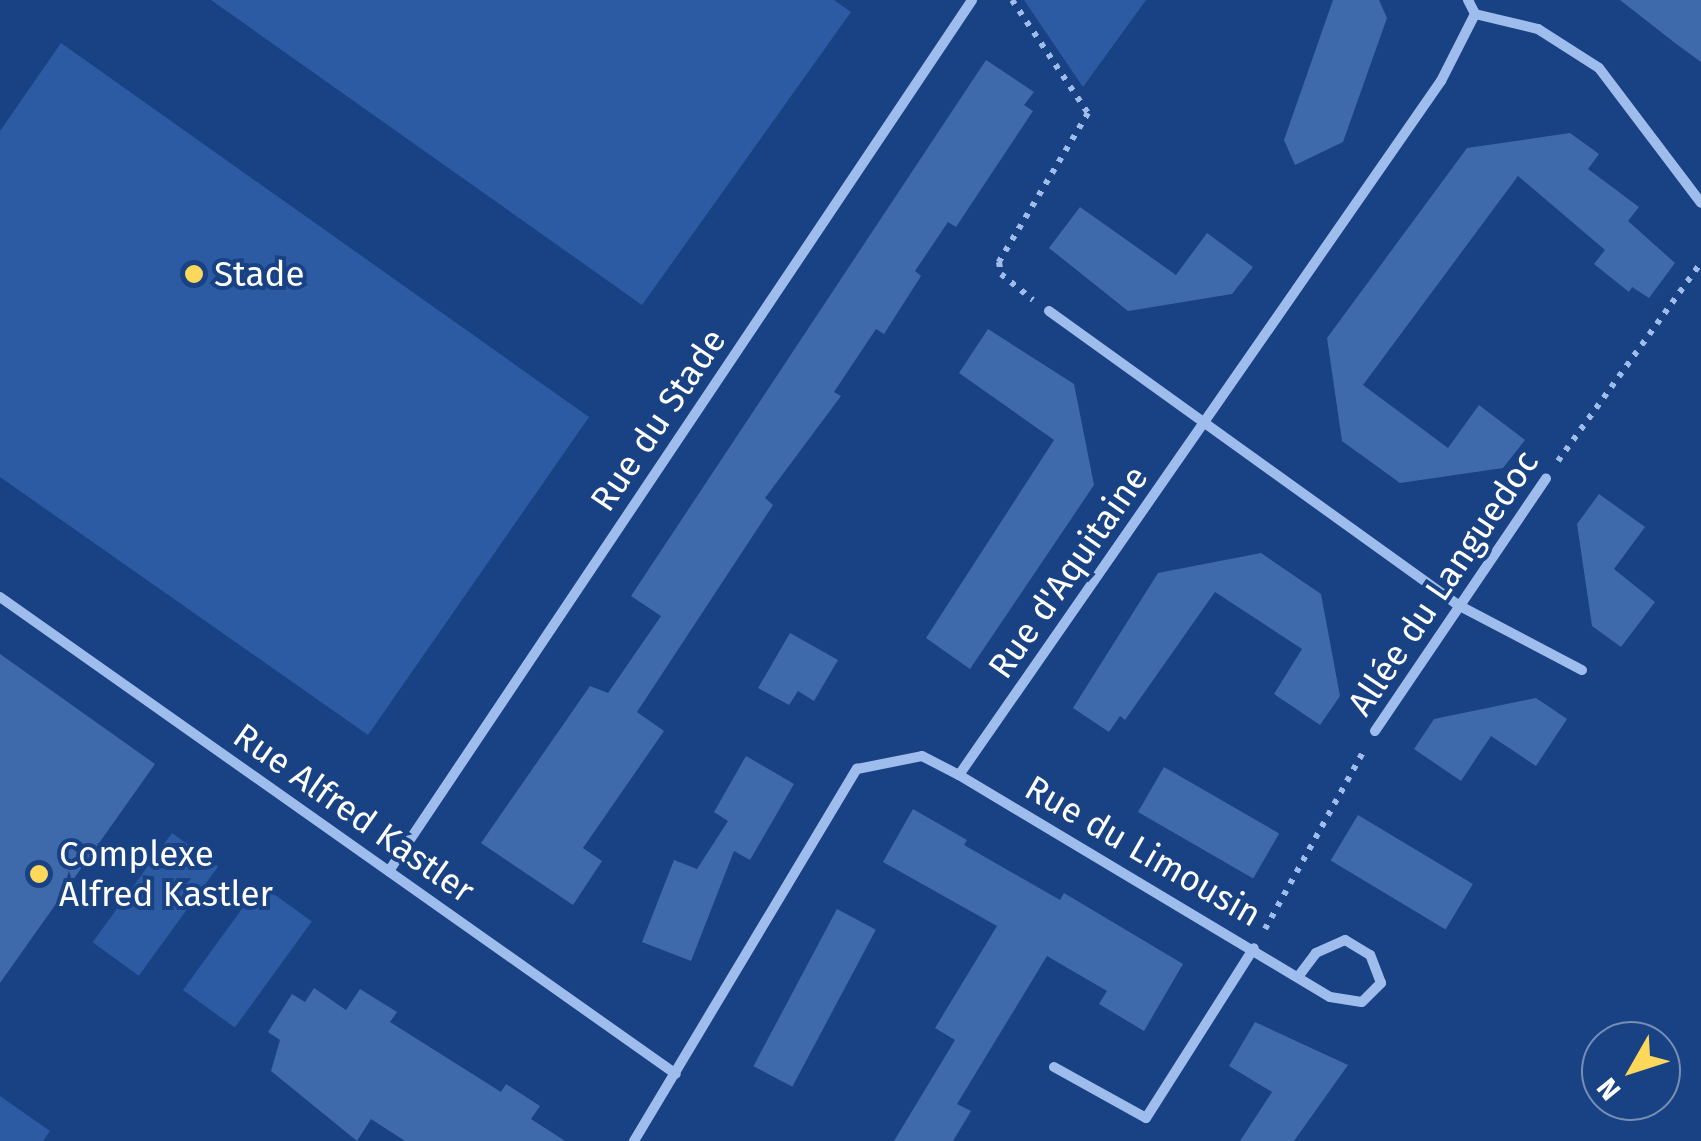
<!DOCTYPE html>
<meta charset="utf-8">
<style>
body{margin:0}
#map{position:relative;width:1701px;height:1141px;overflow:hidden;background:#194284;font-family:"Fira Sans",sans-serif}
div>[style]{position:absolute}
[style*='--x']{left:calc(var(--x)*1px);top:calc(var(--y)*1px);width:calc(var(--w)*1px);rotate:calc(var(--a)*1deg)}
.green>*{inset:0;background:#2c5ba3;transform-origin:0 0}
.building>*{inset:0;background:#3e69ab;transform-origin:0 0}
.path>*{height:6px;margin-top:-3px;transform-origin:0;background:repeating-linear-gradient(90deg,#9fbdec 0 5px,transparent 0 13px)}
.street>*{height:10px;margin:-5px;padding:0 5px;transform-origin:5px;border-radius:5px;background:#9fbdec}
.dots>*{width:28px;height:28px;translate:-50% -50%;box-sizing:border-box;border:5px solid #194284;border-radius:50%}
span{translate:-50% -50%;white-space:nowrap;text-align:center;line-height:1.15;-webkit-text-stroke:8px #194284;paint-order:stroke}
.poi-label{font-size:35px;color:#fff}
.left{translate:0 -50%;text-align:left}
.street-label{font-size:35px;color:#fff}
.north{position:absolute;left:1581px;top:1021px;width:100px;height:100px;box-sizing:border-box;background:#194284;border:2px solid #758eb5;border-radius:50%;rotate:231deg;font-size:28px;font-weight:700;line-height:40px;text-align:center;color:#fff}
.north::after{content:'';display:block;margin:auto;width:35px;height:45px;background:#fed85a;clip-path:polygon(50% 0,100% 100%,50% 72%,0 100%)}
</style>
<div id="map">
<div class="green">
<div style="clip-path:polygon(211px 0,834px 0,851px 12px,642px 305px)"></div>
<div style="clip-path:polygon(1024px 0,1146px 0,1083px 87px)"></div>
<div style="clip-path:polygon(61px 43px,589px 417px,368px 735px,0 477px,0 131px)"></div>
<div style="left:172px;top:833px;width:57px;height:135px;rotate:36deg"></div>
<div style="left:260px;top:884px;width:64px;height:131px;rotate:36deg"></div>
<div style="clip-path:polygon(0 1096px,50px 1131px,43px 1141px,0 1141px)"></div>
</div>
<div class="building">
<div style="clip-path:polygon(1333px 0,1379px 0,1387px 18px,1343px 142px,1295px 165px,1284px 140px)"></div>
<div style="clip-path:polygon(1620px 0,1701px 0,1701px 62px,1675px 43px)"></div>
<div style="clip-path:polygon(986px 60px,1034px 92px,1024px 105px,1033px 111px,956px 227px,948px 222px,915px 271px,921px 276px,884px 334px,876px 329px,834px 392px,841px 396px,765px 498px,773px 505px,637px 712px,664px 731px,583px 848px,602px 861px,573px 905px,481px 843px,590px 686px,608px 693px,661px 616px,631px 596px)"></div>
<div style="clip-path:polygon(1570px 133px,1599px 154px,1588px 169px,1639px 207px,1628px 221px,1675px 263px,1649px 298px,1632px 287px,1629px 292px,1594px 264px,1605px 250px,1518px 176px,1363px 385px,1448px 448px,1479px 405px,1525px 440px,1503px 468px,1400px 483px,1342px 441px,1327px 338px,1467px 148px)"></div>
<div style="clip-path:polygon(1080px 207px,1176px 275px,1207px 233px,1253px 267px,1232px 294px,1128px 311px,1049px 248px)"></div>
<div style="clip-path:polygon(988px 329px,1074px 384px,1094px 485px,970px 669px,926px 638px,1054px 440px,959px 373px)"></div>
<div style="clip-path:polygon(1599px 494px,1645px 527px,1614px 569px,1655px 602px,1621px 647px,1592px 626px,1577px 524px)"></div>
<div style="clip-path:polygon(1261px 553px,1321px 594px,1340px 696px,1320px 725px,1274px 694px,1302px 649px,1215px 592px,1125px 720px,1120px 716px,1109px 732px,1073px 708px,1158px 573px)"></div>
<div style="clip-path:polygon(790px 633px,838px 660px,814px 701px,798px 691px,789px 705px,758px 688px)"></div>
<div style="clip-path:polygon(0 654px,155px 764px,0 983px)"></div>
<div style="clip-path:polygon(1536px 698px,1567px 719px,1536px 766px,1491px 736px,1461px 781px,1414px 749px,1434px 719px)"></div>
<div style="clip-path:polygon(746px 756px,794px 784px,750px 860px,734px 851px,691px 961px,642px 942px,674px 860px,697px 869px,728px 821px,714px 812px)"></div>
<div style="left:1164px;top:767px;width:133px;height:52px;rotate:30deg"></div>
<div style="clip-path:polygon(913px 809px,967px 840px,964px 845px,1060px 900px,1064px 893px,1183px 964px,1144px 1031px,1099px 1004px,1107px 991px,1047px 956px,957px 1104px,971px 1111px,953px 1141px,894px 1141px,955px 1040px,935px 1028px,997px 926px,883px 862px)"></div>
<div style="left:1358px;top:815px;width:134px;height:53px;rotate:31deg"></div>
<div style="left:837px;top:909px;width:44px;height:178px;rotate:28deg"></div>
<div style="clip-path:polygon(314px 988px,346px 1010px,360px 989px,397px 1012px,390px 1022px,501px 1092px,506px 1084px,540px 1106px,531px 1119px,565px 1141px,405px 1141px,371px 1119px,357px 1141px,271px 1071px,280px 1040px,268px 1032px,292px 994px,305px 1002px)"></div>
<div style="clip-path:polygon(1255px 1022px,1348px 1065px,1294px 1141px,1240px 1141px,1272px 1092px,1229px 1066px)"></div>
</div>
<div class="path">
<div style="--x:1012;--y:0;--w:136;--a:56.1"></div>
<div style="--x:1088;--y:113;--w:174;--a:120.9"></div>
<div style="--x:999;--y:262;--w:12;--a:81"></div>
<div style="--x:1001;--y:274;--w:41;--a:39.1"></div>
<div style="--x:1558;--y:461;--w:244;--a:-54.2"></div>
<div style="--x:1265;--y:929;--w:202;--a:-61"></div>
</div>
<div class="street">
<div style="--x:1468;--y:0;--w:16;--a:63"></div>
<div style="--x:1475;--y:14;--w:65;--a:13.4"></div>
<div style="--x:1538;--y:29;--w:72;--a:32.6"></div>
<div style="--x:1599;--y:68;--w:169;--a:52.9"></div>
<div style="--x:1049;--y:311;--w:504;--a:35.71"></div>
<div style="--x:1458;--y:605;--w:140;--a:27.7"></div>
<div style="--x:0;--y:597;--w:827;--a:35.21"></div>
<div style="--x:1375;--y:731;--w:305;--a:-55.9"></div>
<div style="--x:959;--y:775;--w:432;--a:30.9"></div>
<div style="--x:1330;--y:997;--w:32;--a:9"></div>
<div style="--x:1362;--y:1002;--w:27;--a:-45"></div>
<div style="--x:1381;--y:983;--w:30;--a:-111"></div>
<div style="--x:1370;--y:955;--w:29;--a:-149"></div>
<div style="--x:1345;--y:940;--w:32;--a:156"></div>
<div style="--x:1316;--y:953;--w:30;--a:127"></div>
<div style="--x:389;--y:871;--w:1048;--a:-56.2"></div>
<div style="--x:1054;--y:1067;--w:105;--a:29"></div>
<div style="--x:1146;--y:1118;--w:201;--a:-57.6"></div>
<div style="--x:634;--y:1141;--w:434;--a:-59.1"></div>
<div style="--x:857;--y:769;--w:66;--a:-11.3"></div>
<div style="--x:922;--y:756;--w:42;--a:27.2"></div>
<div style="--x:959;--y:775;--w:845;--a:-55.22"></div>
<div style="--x:1441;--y:81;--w:75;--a:-63.1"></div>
</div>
<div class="dots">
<div style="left:194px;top:274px;background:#fed85a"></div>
<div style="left:39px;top:874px;background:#fed85a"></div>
</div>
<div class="poi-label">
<span class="left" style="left:214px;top:274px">Stade</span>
<span class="left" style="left:59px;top:874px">Complexe<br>Alfred Kastler</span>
</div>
<div class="street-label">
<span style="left:658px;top:420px;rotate:-56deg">Rue du Stade</span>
<span style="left:1068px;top:572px;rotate:-55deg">Rue d'Aquitaine</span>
<span style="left:1443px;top:583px;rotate:-56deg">Allée du Languedoc</span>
<span style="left:354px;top:813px;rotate:35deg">Rue Alfred Kastler</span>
<span style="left:1143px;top:851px;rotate:30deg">Rue du Limousin</span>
</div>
<div class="north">N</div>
</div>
